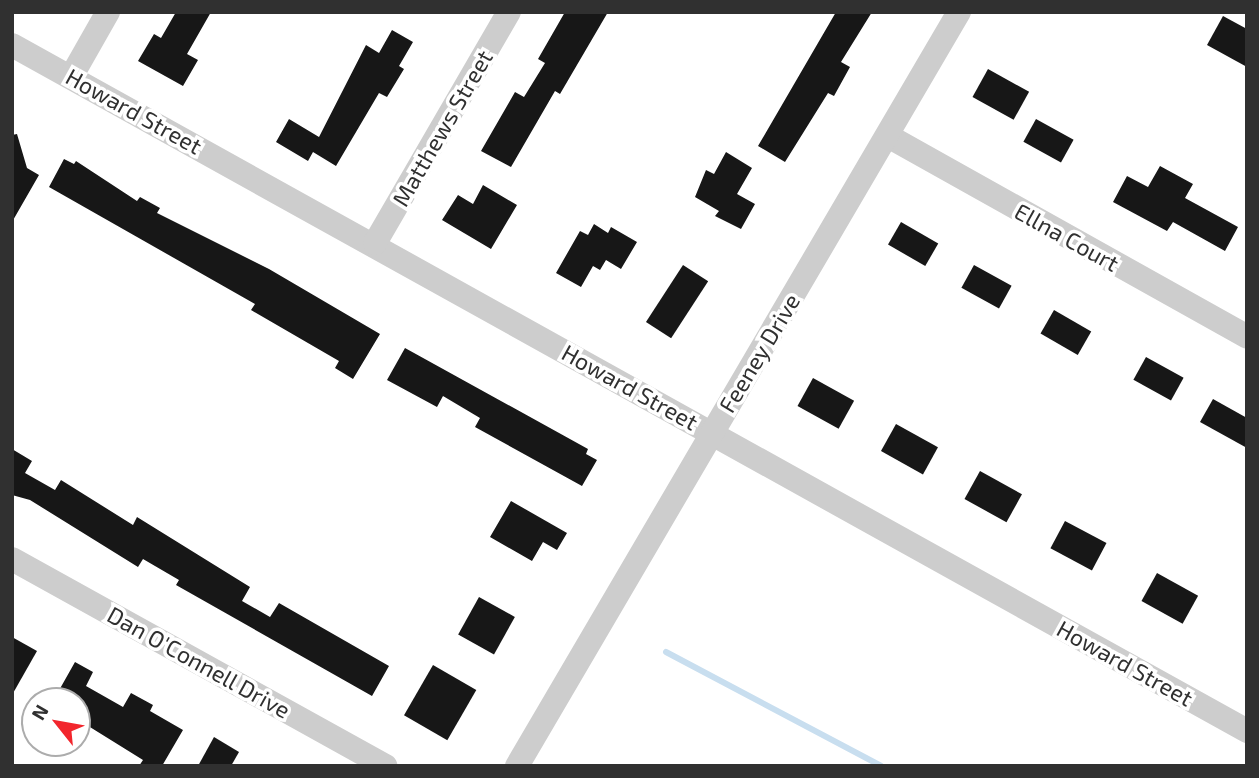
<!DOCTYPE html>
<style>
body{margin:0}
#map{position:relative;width:1259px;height:778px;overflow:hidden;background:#fff;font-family:"Exo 2",sans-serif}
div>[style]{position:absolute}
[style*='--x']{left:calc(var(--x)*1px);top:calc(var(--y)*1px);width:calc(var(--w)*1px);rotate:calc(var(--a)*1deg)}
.stream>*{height:6px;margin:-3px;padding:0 3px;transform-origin:3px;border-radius:3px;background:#c8deef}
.building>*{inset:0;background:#171717;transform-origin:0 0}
.minor>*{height:24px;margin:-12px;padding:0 12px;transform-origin:12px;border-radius:12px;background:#cdcdcd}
span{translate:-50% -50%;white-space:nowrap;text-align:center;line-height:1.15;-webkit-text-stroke:7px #fff;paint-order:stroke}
.street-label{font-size:23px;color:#303030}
.frame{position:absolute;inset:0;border:14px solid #303030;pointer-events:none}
.north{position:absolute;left:21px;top:687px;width:70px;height:70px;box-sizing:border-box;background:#fff;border:2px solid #acacac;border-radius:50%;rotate:301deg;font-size:19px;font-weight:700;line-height:28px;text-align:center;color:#303030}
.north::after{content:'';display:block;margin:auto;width:24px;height:32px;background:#f2262d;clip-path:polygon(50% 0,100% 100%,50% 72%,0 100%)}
</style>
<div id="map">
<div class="stream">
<div style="--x:666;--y:652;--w:243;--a:27.9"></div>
</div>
<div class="building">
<div style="clip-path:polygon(176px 12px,211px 12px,187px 54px,198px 60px,183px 86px,138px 61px,154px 34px,161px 38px)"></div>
<div style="clip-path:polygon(565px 12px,608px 12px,560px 94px,555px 91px,511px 167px,481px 151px,515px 92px,524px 97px,545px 63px,538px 59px)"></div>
<div style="clip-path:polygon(836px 12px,872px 12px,841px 62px,850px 67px,834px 96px,828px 93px,785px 162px,758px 146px)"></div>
<div style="clip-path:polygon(1223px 16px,1247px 29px,1247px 67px,1207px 45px)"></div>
<div style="clip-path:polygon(392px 30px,413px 42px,399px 66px,404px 69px,387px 97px,379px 93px,336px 166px,313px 152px,308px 161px,276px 142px,289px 119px,319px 137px,366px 45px,379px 53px)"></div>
<div style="left:988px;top:69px;width:47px;height:32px;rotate:29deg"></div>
<div style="left:1036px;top:119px;width:43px;height:26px;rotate:29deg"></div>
<div style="clip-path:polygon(17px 134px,27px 168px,39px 175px,12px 222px,12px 135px)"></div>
<div style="clip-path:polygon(726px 152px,752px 168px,737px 194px,755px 204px,741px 229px,715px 216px,719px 211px,695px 197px,706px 170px,714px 174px)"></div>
<div style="clip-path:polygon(64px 159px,74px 164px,76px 161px,137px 201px,140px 197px,160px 208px,157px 213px,269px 269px,380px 334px,353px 379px,335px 368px,339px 361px,251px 310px,255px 304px,49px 187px)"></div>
<div style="clip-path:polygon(1160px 166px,1193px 184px,1185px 198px,1238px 227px,1225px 251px,1173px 222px,1167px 231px,1113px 202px,1127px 176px,1148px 187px)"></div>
<div style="clip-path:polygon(483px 185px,517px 205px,491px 249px,442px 220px,458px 195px,473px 204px)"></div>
<div style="left:901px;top:222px;width:43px;height:26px;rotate:30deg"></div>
<div style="clip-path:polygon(594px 224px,608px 233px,611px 227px,637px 242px,621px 269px,606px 260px,600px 270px,593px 266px,581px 287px,556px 273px,580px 231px,588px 235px)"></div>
<div style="left:683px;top:265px;width:30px;height:68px;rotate:33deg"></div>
<div style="left:974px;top:265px;width:43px;height:26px;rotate:29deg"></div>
<div style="left:1054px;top:310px;width:43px;height:27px;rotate:30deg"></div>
<div style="clip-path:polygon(405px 348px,588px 449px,586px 454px,597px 460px,582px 486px,475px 427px,480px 418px,443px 396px,437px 407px,387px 380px)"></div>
<div style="left:1146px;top:357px;width:43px;height:26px;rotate:29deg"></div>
<div style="left:813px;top:378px;width:47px;height:32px;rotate:29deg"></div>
<div style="clip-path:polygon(1213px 399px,1247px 418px,1247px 448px,1200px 422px)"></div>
<div style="left:896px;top:424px;width:48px;height:31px;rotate:29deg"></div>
<div style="clip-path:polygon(12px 449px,32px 461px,25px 473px,55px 490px,61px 480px,133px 525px,137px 517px,250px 587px,242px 601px,270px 617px,279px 603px,389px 666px,372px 696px,176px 585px,179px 580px,143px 559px,138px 567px,30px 500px,12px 495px)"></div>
<div style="left:980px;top:471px;width:48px;height:32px;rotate:29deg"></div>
<div style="clip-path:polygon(511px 501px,567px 533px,557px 550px,543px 542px,532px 561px,490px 537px)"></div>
<div style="left:1065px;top:521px;width:47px;height:31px;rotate:28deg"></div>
<div style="left:1157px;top:573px;width:47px;height:32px;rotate:29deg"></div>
<div style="left:479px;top:597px;width:41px;height:43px;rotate:29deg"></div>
<div style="clip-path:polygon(12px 637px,37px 651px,12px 695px)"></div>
<div style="clip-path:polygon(75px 662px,93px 672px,86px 686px,123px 707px,131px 693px,153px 705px,150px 711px,183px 730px,162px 766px,139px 766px,143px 760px,77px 719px,77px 701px,53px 701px)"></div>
<div style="left:433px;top:665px;width:50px;height:58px;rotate:30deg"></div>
<div style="clip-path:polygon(214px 737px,239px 752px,231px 766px,198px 766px)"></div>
</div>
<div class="minor">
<div style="--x:12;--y:45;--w:1413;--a:29.05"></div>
<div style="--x:71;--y:77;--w:75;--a:-60.4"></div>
<div style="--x:888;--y:136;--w:411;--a:29.2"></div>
<div style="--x:375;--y:243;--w:267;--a:-59.9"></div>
<div style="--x:12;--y:559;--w:427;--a:29"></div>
<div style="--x:517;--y:766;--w:874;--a:-59.62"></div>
</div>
<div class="street-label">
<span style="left:134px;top:111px;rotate:29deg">Howard Street</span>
<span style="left:442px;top:128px;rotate:-60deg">Matthews Street</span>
<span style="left:1067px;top:237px;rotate:29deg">Ellna Court</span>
<span style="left:759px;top:353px;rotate:-59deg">Feeney Drive</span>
<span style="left:630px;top:387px;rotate:29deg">Howard Street</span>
<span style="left:199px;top:662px;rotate:29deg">Dan O'Connell Drive</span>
<span style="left:1125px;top:663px;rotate:29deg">Howard Street</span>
</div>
<div class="frame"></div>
<div class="north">N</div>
</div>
